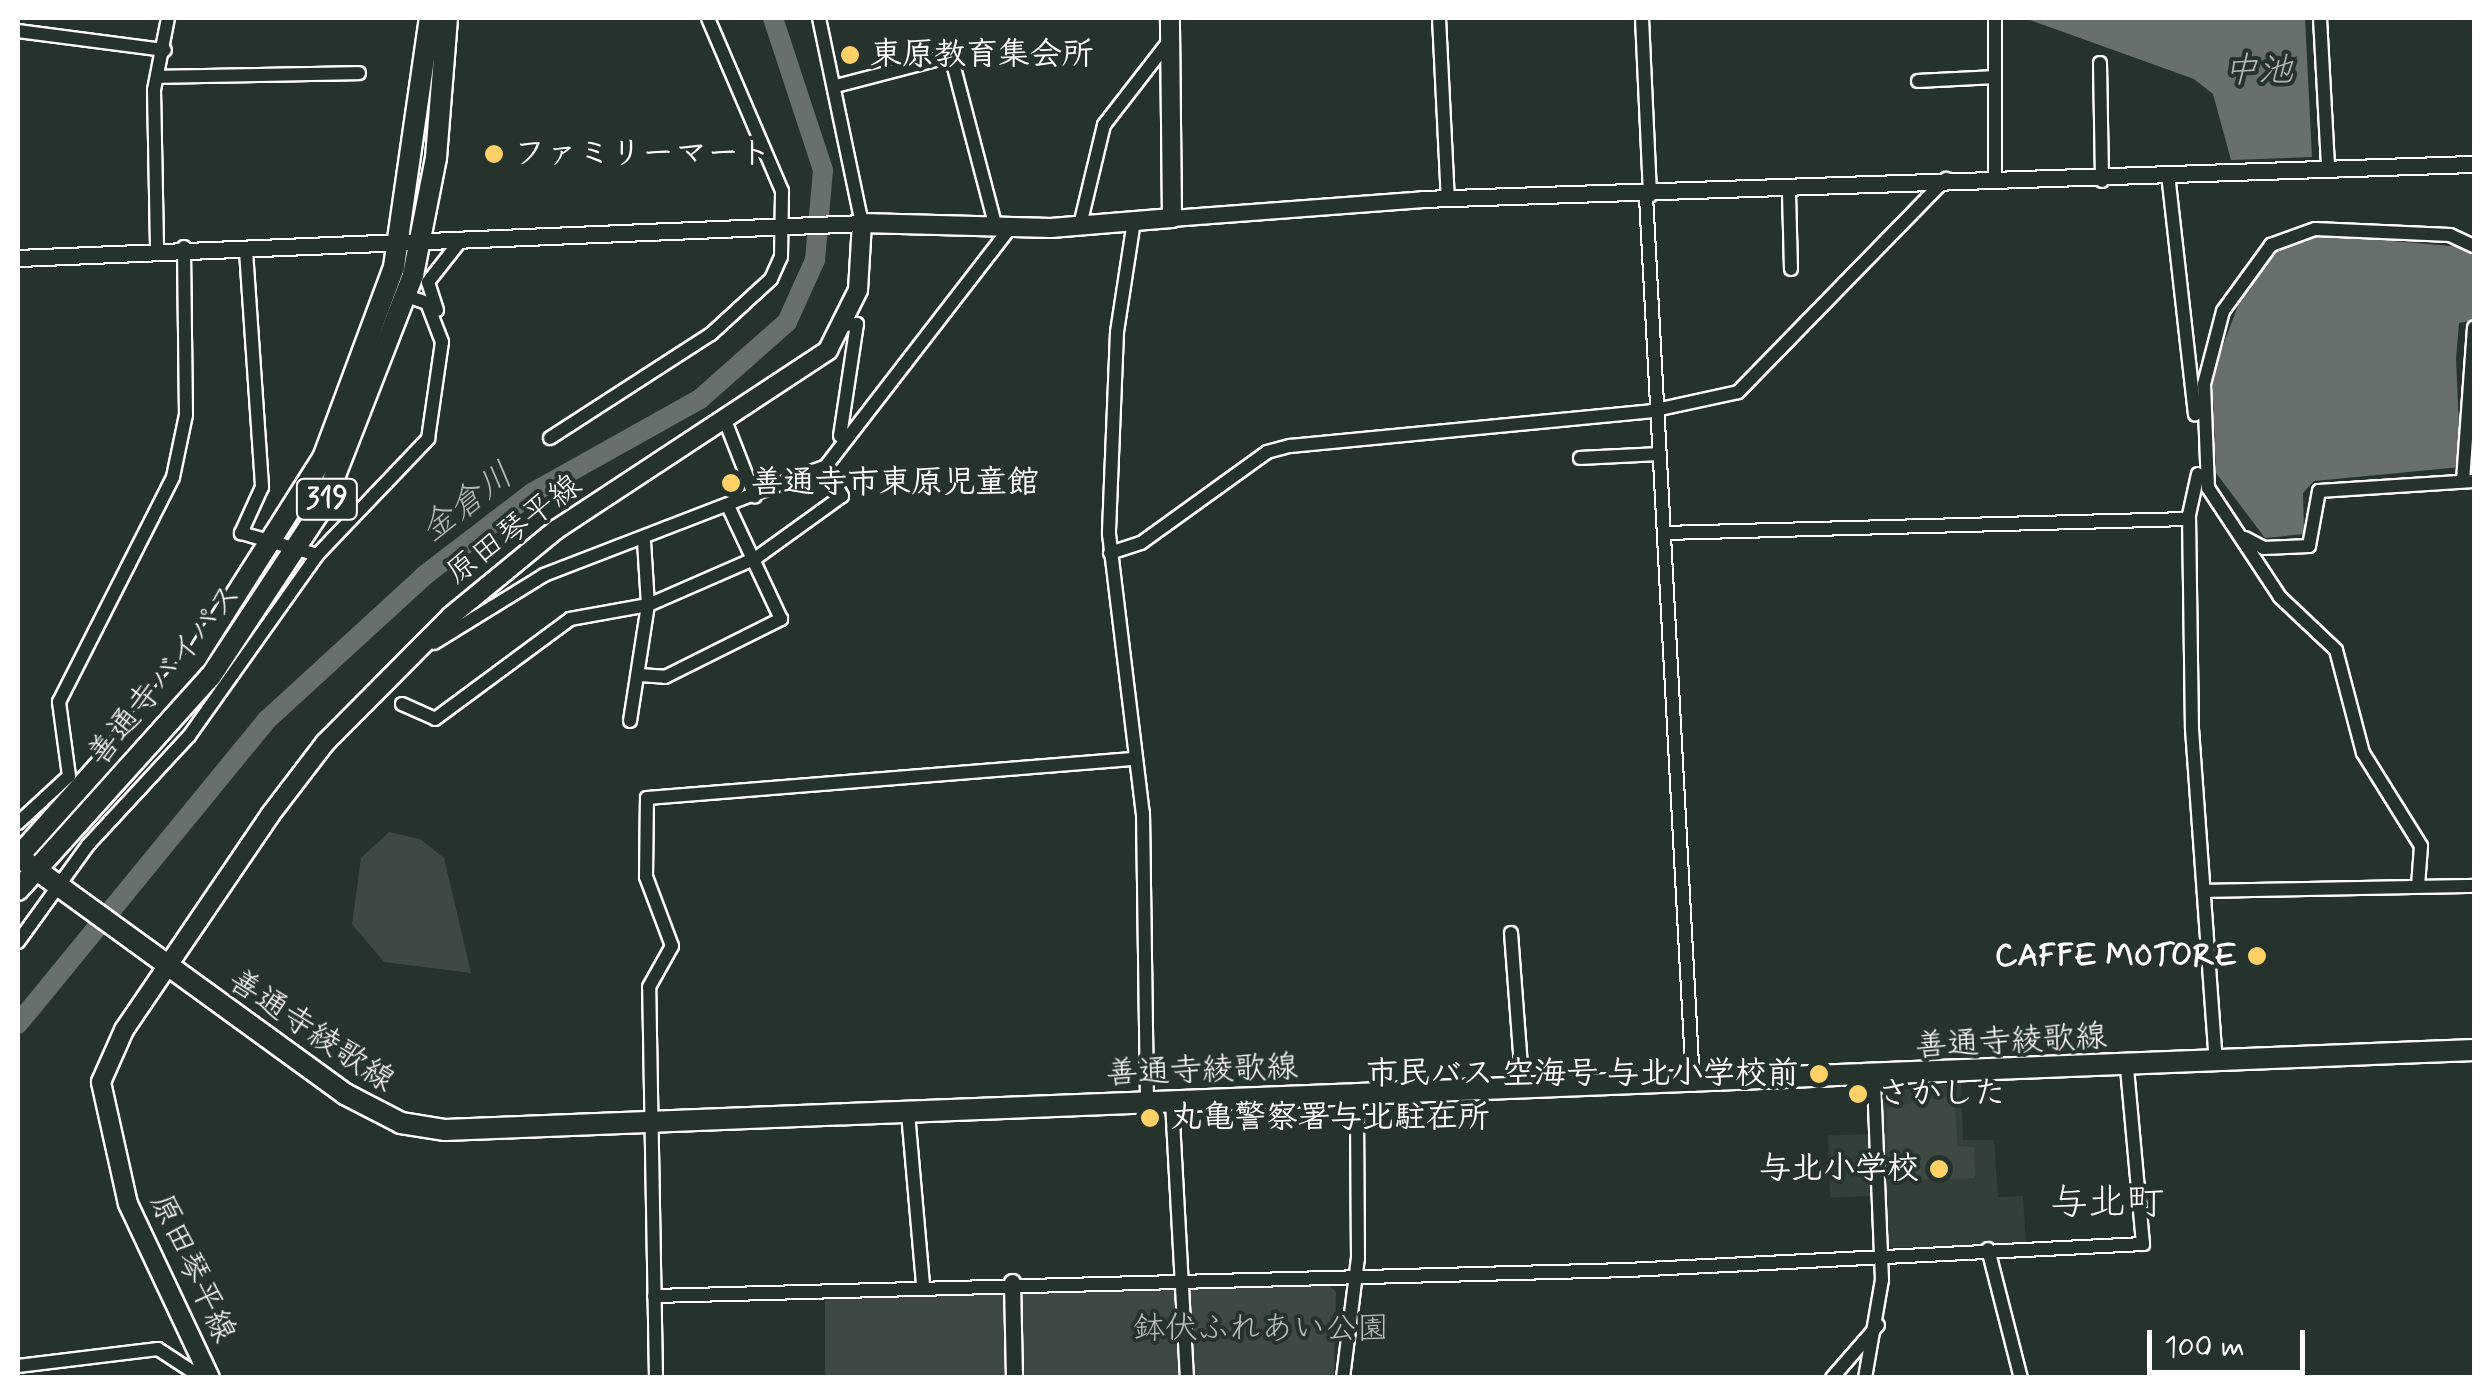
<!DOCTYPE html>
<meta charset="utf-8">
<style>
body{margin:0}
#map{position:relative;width:2492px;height:1395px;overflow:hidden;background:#26332d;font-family:Mynerve,"Klee One",sans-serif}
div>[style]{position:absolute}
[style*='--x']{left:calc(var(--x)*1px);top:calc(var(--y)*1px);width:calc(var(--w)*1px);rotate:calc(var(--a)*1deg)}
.built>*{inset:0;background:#333f3a;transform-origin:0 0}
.green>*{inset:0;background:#3e4944}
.water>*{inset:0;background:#67706c}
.river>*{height:20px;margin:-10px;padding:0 10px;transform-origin:10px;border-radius:10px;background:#67706c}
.roads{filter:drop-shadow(2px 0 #fff) drop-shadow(-2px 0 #fff) drop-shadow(0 2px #fff) drop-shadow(0 -2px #fff)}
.minor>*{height:12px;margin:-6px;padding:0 6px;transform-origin:6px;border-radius:6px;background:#26332d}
.tertiary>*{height:15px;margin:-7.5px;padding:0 7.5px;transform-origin:7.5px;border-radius:7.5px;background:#26332d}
.secondary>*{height:18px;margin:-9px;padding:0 9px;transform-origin:9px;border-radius:9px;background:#26332d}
.primary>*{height:20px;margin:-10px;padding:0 10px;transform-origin:10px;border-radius:10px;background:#26332d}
.trunk>*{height:20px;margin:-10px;padding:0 10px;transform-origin:10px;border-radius:10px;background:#26332d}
.dots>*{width:28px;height:28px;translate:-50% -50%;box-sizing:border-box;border:5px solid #26332d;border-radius:50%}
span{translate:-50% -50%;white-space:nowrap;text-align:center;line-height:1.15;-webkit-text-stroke:8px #26332d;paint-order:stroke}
.shield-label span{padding:2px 8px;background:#26332d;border:2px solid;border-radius:8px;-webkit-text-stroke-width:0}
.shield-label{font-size:30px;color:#fff;font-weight:700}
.poi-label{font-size:32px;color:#fff;font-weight:700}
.left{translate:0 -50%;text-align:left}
.right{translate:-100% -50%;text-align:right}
.street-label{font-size:32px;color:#fff}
.park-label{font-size:32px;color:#bbbfbe}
.water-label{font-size:35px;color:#b3b8b6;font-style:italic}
.quarter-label{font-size:38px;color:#fff}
.frame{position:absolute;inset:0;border:20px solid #fff;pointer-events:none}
.scale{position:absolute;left:2147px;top:1330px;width:158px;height:45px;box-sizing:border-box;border:5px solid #fff;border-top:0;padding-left:12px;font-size:30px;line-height:35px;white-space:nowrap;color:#fff;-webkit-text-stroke:8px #26332d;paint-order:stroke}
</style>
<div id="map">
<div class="built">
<div style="clip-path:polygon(1961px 1082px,1963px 1140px,1994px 1140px,1998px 1197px,2023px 1196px,2026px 1247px,1885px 1247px,1880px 1093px)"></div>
<div style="left:1870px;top:1134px;width:62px;height:42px;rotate:88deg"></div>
</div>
<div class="green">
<div style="clip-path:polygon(389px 832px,420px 839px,444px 858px,471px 973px,384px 962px,352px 924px,361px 858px)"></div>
<div style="clip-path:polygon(1954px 1095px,1958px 1146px,1974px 1147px,1975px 1178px,1888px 1181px,1887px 1108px)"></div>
<div style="clip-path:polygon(1324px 1280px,1336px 1292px,1334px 1377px,825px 1377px,825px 1291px)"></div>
</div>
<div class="water">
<div style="clip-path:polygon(2024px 18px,2305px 18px,2312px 157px,2231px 160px,2213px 94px,2194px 79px)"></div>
<div style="clip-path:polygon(2323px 235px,2474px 248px,2474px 320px,2459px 323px,2456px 359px,2461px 467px,2314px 481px,2303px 493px,2304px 534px,2265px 538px,2216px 473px,2212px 375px,2249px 276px,2275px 249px)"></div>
</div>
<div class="river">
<div style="--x:18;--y:1024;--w:394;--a:-50.7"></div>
<div style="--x:268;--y:719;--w:213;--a:-42.5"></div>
<div style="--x:425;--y:575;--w:135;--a:-37.5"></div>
<div style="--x:532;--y:493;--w:193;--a:-29.2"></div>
<div style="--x:700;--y:399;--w:116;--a:-41.5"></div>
<div style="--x:787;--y:322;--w:68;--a:-65.7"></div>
<div style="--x:815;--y:260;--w:90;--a:-84.9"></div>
<div style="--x:823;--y:170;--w:160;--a:-108.2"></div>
</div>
<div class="roads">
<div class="minor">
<div style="--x:819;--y:18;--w:209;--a:78.2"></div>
<div style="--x:1439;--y:18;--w:181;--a:87.2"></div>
<div style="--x:1642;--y:18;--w:178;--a:87.4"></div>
<div style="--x:1995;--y:18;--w:161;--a:90"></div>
<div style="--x:2320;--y:18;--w:148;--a:86.9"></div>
<div style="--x:18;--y:31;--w:148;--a:7.4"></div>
<div style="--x:2100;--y:63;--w:118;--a:89"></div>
<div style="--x:157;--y:77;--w:202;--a:-1.1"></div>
<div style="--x:1918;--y:81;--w:77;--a:-3"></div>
<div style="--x:836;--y:86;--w:119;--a:-14.6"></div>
<div style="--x:951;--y:56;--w:177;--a:75.3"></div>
<div style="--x:2168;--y:174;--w:242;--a:83.6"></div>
<div style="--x:1789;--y:193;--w:76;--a:88.5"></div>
<div style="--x:1646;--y:196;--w:890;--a:86.97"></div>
<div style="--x:1134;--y:221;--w:112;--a:98.7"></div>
<div style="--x:1117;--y:332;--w:202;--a:92.3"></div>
<div style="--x:1109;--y:534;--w:281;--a:83.1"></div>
<div style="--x:1143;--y:813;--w:290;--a:89.2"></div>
<div style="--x:1080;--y:225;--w:103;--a:-76.5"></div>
<div style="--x:1104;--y:125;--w:108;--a:-52.2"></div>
<div style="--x:157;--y:246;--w:156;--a:-91.1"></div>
<div style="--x:154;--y:90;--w:73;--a:-79"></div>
<div style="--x:246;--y:251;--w:237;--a:86.1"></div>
<div style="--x:262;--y:487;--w:51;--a:114.5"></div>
<div style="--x:241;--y:533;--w:79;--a:16.1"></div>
<div style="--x:437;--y:310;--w:29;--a:-108"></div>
<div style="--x:428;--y:282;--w:55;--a:-51.7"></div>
<div style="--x:726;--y:423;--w:79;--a:68.6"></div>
<div style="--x:840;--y:436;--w:113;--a:-81.4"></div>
<div style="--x:857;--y:324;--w:13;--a:176"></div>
<div style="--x:550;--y:438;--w:192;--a:-32.9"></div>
<div style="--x:711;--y:334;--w:81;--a:-42.5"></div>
<div style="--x:771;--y:279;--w:24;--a:-66"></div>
<div style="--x:781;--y:257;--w:66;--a:-89.1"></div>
<div style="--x:782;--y:191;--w:188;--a:-113.2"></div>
<div style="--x:1580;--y:458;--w:79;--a:-2.9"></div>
<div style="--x:2198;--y:474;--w:42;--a:102.4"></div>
<div style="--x:2189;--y:515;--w:214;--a:89.2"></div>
<div style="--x:2192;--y:729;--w:335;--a:85.9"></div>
<div style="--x:2463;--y:481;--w:154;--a:-85.9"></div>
<div style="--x:1664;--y:533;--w:525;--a:-1.53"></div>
<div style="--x:2245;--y:538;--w:21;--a:28"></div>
<div style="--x:2264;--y:548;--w:45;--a:-2.5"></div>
<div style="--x:2309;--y:546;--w:56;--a:-79.7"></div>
<div style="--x:2319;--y:491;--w:155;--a:-3.7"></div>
<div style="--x:1110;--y:553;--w:33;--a:-18"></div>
<div style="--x:1141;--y:543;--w:155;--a:-35.8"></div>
<div style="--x:1267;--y:452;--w:24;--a:-15"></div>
<div style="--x:1290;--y:446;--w:363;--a:-5.5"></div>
<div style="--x:1651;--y:411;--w:89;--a:-12.3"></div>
<div style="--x:1738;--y:392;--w:298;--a:-45.7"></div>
<div style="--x:434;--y:643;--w:129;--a:-31.7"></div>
<div style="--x:544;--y:575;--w:302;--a:-21.1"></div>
<div style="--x:826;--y:466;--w:301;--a:-52.3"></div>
<div style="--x:639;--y:675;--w:26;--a:4"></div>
<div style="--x:665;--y:677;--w:130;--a:-26.6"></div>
<div style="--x:781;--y:619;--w:123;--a:-115.1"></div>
<div style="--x:402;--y:704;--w:36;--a:24"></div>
<div style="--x:435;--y:719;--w:168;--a:-36.5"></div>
<div style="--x:570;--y:619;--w:79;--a:-10.2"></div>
<div style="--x:648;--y:605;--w:118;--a:-23.5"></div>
<div style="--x:756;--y:558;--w:106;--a:-35.8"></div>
<div style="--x:842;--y:496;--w:34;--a:-118"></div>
<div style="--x:630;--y:721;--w:117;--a:-81.2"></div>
<div style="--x:648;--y:605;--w:63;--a:-93.6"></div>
<div style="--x:18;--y:823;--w:69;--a:-42.7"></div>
<div style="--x:69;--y:776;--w:75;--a:-97.7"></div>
<div style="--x:59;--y:702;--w:252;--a:-63.1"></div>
<div style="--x:173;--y:477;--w:63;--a:-78.2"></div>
<div style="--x:186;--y:415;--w:168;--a:-90.7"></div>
<div style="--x:2418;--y:886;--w:40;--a:-85.7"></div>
<div style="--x:2421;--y:846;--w:110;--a:-121.9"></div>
<div style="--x:2363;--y:753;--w:106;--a:-104.7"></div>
<div style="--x:2336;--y:650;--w:77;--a:-136.6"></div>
<div style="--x:2280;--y:597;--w:131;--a:-123.4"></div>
<div style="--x:2208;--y:488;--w:104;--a:-92.2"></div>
<div style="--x:2204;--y:384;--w:75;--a:-75.4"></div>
<div style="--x:2223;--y:311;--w:82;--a:-54"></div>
<div style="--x:2271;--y:245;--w:47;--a:-20"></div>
<div style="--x:2315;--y:229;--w:135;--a:2.5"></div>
<div style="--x:2450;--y:235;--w:26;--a:25"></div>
<div style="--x:2206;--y:891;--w:268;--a:-1.1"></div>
<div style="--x:1511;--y:933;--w:158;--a:85.7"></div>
<div style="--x:18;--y:942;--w:120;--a:-54.2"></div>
<div style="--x:88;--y:845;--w:149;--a:-47.2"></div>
<div style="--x:189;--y:736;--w:222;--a:-54.7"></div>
<div style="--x:317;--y:555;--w:161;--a:-46.3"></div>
<div style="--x:428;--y:439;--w:98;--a:-81.8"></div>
<div style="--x:442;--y:342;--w:42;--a:-111"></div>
<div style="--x:427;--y:303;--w:21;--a:-161"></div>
<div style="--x:1172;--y:1102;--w:276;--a:86.9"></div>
<div style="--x:908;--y:1113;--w:171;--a:85"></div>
<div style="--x:1988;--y:1249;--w:133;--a:75.7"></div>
<div style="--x:654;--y:1296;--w:974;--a:-1.53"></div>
<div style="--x:1628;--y:1270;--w:516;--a:-2.89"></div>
<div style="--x:2143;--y:1244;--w:178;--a:-95.2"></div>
<div style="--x:18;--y:1366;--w:141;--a:-6.9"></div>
<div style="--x:158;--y:1349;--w:42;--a:33.3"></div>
<div style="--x:193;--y:1372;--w:14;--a:-30"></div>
<div style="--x:656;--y:1378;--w:391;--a:-91"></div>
<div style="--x:649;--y:987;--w:47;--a:-60.7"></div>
<div style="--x:672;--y:946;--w:74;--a:-110.6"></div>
<div style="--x:646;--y:877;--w:79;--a:-89.3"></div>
<div style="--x:647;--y:798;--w:487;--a:-4.6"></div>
<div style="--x:1343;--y:1378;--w:121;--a:-82.9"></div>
<div style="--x:1358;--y:1258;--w:162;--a:-90.4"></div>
<div style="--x:1832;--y:1378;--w:70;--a:-49"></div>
<div style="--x:1865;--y:1378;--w:99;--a:-80.2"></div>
<div style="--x:1882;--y:1280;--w:201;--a:-92.3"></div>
</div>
<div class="tertiary">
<div style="--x:1172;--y:218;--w:251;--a:-4.3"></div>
<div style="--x:1422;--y:199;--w:1053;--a:-1.91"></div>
<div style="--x:18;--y:258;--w:845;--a:-2.37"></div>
<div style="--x:1012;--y:1282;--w:96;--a:88.8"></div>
</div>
<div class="secondary">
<div style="--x:210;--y:1378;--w:192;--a:-115.2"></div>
<div style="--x:128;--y:1204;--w:125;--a:-102.5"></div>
<div style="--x:101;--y:1082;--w:57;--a:-66.1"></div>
<div style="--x:124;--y:1030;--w:260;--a:-55.8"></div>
<div style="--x:270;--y:815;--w:91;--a:-52.6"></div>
<div style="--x:325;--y:743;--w:179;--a:-45.2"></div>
<div style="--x:451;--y:616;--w:137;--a:-39.4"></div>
<div style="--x:557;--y:529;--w:325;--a:-33.4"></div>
<div style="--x:828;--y:350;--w:67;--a:-63.4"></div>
<div style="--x:858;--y:290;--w:67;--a:-86.6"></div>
<div style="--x:862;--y:223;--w:189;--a:1.5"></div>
<div style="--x:1051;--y:228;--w:121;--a:-4.7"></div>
<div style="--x:1172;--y:218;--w:200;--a:-90.6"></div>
</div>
<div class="primary">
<div style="--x:23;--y:860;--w:398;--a:36"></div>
<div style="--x:345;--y:1094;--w:63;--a:27.4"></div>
<div style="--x:401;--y:1123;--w:45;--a:9"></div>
<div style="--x:445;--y:1130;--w:2031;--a:-2.26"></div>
</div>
<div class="trunk">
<div style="--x:18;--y:857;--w:267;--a:-48.2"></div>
<div style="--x:196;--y:658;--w:237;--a:-57.6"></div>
<div style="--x:323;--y:458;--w:204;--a:-69.6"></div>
<div style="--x:394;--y:267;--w:252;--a:-81.8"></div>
<div style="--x:18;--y:890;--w:288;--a:-48"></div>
<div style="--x:211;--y:676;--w:204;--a:-56.6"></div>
<div style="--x:323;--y:506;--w:248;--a:-68.7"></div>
<div style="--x:413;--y:275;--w:119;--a:-78.9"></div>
<div style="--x:436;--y:158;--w:140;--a:-85.5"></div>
</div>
</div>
<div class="dots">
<div style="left:850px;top:55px;background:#ffd166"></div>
<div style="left:494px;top:154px;background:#ffd166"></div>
<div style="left:731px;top:483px;background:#ffd166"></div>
<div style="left:2257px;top:956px;background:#ffd166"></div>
<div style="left:1819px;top:1074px;background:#ffd166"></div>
<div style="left:1858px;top:1094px;background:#ffd166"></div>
<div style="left:1150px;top:1118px;background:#ffd166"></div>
<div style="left:1939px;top:1169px;background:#ffd166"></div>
</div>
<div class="shield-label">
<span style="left:327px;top:499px">319</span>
</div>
<div class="poi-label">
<span class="left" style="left:870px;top:55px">東原教育集会所</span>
<span class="left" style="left:514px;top:154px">ファミリーマート</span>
<span class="left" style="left:751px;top:483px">善通寺市東原児童館</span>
<span class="right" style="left:2237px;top:956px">CAFFE MOTORE</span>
<span class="right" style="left:1799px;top:1074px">市民バス 空海号 与北小学校前</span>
<span class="left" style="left:1878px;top:1094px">さかした</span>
<span class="left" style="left:1170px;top:1118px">丸亀警察署与北駐在所</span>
<span class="right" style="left:1919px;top:1169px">与北小学校</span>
</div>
<div class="street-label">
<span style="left:514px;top:530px;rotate:-37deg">原田琴平線</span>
<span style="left:165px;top:675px;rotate:-51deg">善通寺バイパス</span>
<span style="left:311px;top:1031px;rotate:34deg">善通寺綾歌線</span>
<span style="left:2011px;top:1042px;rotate:-3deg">善通寺綾歌線</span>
<span style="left:1202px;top:1071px;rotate:-2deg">善通寺綾歌線</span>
<span style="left:192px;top:1268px;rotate:65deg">原田琴平線</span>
</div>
<div class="park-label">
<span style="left:1261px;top:1329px">鉢伏ふれあい公園</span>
</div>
<div class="water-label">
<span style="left:2258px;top:71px">中池</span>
<span style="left:467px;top:503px;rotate:-37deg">金倉川</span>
</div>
<div class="quarter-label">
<span style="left:2107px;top:1204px">与北町</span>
</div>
<div class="frame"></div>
<div class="scale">100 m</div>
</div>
